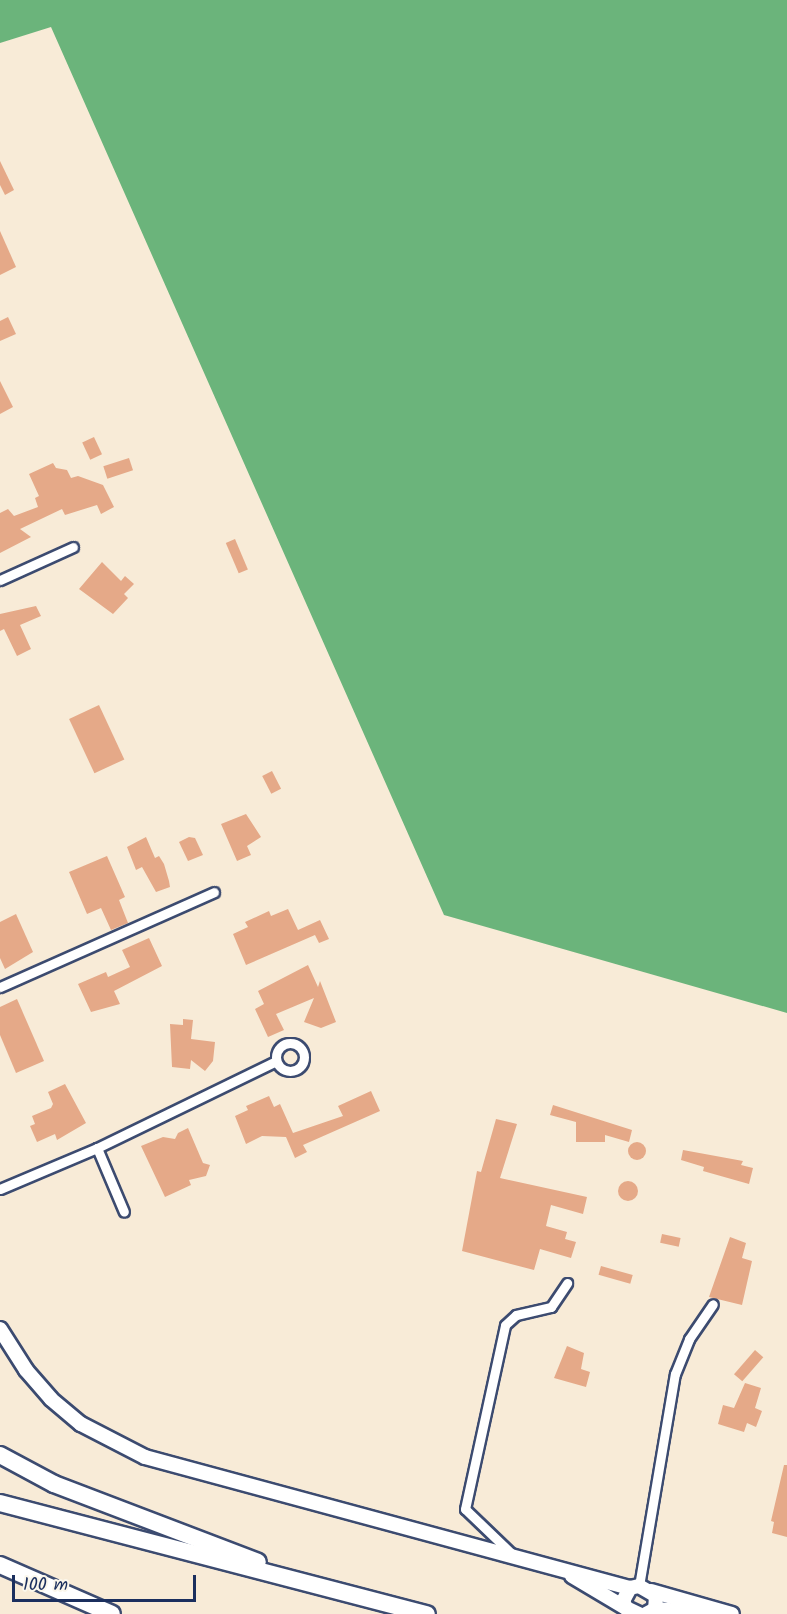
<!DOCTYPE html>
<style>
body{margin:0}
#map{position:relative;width:787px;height:1614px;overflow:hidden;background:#f8ebd7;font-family:Kalam,sans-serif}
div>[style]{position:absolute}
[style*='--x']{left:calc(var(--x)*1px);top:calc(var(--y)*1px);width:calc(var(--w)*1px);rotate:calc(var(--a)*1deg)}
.forest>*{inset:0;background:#6bb47b}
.building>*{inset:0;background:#e5a988;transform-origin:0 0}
.round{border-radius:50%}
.roads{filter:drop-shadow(2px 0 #3c4b70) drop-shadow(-2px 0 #3c4b70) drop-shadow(0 2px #3c4b70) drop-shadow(0 -2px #3c4b70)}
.minor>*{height:9px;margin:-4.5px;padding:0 4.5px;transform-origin:4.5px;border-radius:4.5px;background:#fff}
.minor>.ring{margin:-4.5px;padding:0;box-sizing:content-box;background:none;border:9px solid #fff;border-radius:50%}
.secondary>*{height:14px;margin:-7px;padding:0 7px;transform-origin:7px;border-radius:7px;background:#fff}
.trunk>*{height:16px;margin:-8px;padding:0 8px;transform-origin:8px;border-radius:8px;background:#fff}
span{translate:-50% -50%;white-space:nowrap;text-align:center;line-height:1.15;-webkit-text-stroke:4.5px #fbf7ec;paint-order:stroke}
.scale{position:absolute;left:12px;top:1575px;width:184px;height:27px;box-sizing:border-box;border:3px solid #1b2f5e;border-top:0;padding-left:8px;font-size:18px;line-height:21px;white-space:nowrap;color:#1b2f5e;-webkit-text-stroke:4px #fbf7ec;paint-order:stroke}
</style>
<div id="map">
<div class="forest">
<div style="clip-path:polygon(0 0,787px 0,787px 1013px,444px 915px,51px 27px,0 43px)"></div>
</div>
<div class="building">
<div style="clip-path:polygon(0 161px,14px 190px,5px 195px,0 185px)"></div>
<div style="clip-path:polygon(0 231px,16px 267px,0 275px)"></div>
<div style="clip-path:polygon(8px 317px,16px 334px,0 341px,0 321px)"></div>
<div style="clip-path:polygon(0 381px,13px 407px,0 414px)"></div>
<div style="left:94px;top:437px;width:19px;height:13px;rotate:65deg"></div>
<div style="left:129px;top:458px;width:13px;height:27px;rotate:72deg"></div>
<div style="clip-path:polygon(53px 463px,56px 468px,67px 470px,71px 478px,78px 476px,103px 485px,114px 507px,101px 514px,97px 505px,65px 515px,62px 509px,20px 529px,31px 537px,0 553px,0 513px,8px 509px,14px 516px,38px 507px,35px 498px,39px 496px,29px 474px)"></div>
<div style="left:235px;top:539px;width:33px;height:10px;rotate:67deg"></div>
<div style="clip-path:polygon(102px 562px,121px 581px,125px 576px,134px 584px,124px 594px,128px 598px,113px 614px,79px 589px)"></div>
<div style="clip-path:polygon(36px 606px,41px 616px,20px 625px,31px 649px,17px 656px,4px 629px,0 631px,0 614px)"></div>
<div style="left:99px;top:705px;width:60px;height:33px;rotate:65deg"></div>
<div style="left:272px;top:771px;width:20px;height:11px;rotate:63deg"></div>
<div style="clip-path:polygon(246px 814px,261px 837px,247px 846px,251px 855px,237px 861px,221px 824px)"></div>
<div style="clip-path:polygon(146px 837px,155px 858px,159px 856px,164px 864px,169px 881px,170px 887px,156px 892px,142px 867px,136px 870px,127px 847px)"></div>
<div style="clip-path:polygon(189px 837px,195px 838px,203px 855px,188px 861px,179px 842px)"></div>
<div style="clip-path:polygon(107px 856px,125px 897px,119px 900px,128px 923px,111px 930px,101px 908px,87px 914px,69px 872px)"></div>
<div style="clip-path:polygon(288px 909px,298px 930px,320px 920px,329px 939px,319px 943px,315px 935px,246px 965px,233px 934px,248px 927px,245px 922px,269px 911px,271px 916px)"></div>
<div style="clip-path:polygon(16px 914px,33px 952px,5px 969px,0 958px,0 922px)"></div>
<div style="clip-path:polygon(149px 938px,162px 966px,114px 991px,120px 1004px,91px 1012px,78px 984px,106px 972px,108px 977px,130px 967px,122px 950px)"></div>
<div style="clip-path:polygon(308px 965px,318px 987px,320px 981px,336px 1022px,321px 1028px,304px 1022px,314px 998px,276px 1014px,284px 1030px,268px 1037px,255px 1009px,264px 1004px,258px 991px)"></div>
<div style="clip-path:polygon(17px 999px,44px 1061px,16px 1073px,0 1035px,0 1007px)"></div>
<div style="clip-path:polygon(183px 1019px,193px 1020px,191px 1039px,215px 1042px,213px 1061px,205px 1071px,191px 1060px,190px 1069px,172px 1067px,170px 1024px,183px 1025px)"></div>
<div style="clip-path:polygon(65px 1084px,86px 1123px,57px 1140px,55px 1134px,37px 1142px,30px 1126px,35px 1124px,32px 1116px,51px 1108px,53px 1104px,48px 1092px)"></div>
<div style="clip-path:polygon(371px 1091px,380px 1111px,303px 1145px,307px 1152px,295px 1158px,286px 1137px,262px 1136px,246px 1144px,235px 1116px,248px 1110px,246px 1106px,269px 1096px,274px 1107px,280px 1104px,293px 1133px,343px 1116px,338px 1106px)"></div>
<div style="clip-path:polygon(553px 1105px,632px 1130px,629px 1142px,605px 1135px,605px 1142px,576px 1142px,576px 1122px,550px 1115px)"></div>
<div style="clip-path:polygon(496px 1119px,517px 1124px,500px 1178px,587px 1197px,583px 1214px,551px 1205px,546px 1226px,567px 1232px,565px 1239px,576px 1242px,571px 1258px,540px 1249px,534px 1270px,462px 1251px,477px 1171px,481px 1172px)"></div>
<div style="clip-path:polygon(188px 1128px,203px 1163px,210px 1165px,206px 1176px,189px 1180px,191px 1185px,165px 1197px,141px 1146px,163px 1137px,175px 1139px,178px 1133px)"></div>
<div class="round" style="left:628px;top:1142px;width:18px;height:18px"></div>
<div style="clip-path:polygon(683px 1150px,743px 1161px,741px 1165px,753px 1168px,749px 1184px,703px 1171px,704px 1167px,681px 1160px)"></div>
<div class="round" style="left:618px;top:1181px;width:20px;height:20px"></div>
<div style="left:662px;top:1234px;width:19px;height:9px;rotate:12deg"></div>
<div style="clip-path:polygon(730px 1237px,746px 1243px,742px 1258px,752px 1261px,742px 1305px,709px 1297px)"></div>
<div style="left:601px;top:1266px;width:33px;height:9px;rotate:16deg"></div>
<div style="clip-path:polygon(567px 1346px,584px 1353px,581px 1369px,590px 1372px,586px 1387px,554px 1378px)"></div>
<div style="left:755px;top:1350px;width:11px;height:32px;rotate:41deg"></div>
<div style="clip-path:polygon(745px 1383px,761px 1388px,755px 1408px,762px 1411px,756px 1427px,747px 1423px,744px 1432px,718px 1424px,723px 1405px,734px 1408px)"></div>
<div style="clip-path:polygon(784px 1465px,787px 1465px,787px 1537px,772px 1533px,774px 1522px,771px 1521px)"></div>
</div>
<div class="roads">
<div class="minor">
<div style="--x:0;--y:580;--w:80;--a:-24.3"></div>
<div style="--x:0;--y:987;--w:234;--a:-23.9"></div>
<div class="ring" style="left:276px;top:1043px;width:19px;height:19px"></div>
<div style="--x:97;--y:1148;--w:69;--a:67.1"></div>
<div style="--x:0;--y:1189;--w:105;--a:-22.9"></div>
<div style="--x:97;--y:1148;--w:199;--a:-25.9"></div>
<div style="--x:512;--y:1554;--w:65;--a:-136.2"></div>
<div style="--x:465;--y:1509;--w:188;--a:-77.7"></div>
<div style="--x:505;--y:1325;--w:15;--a:-42"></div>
<div style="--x:516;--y:1315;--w:36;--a:-13"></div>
<div style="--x:551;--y:1307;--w:29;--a:-56"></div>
<div style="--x:639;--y:1586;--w:215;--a:-80.4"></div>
<div style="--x:675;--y:1374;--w:38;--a:-68"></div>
<div style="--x:689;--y:1339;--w:42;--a:-55.6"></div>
</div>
<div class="secondary">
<div style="--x:0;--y:1329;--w:49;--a:57.6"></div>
<div style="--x:26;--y:1370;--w:38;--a:49"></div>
<div style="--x:51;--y:1399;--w:39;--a:40"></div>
<div style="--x:81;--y:1424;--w:72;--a:27.3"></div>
<div style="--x:145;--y:1457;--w:502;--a:15.12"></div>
<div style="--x:572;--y:1576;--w:63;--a:30.7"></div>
<div style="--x:651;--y:1591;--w:84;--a:15.9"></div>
<div style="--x:655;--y:1609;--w:57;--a:4"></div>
<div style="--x:639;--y:1614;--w:14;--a:-155"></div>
<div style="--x:626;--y:1608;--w:8;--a:-113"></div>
<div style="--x:623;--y:1601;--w:15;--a:-62"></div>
<div style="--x:630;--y:1588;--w:9;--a:-13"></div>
<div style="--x:639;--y:1586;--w:20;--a:30"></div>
<div style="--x:656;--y:1596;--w:13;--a:94"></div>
<div style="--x:655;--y:1609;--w:10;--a:151"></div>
</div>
<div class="trunk">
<div style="--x:0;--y:1455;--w:61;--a:28.2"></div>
<div style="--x:54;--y:1484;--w:218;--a:20.9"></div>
<div style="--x:0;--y:1503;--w:441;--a:14.6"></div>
<div style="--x:0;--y:1565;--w:122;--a:23.6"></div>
</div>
</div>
<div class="scale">100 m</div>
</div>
